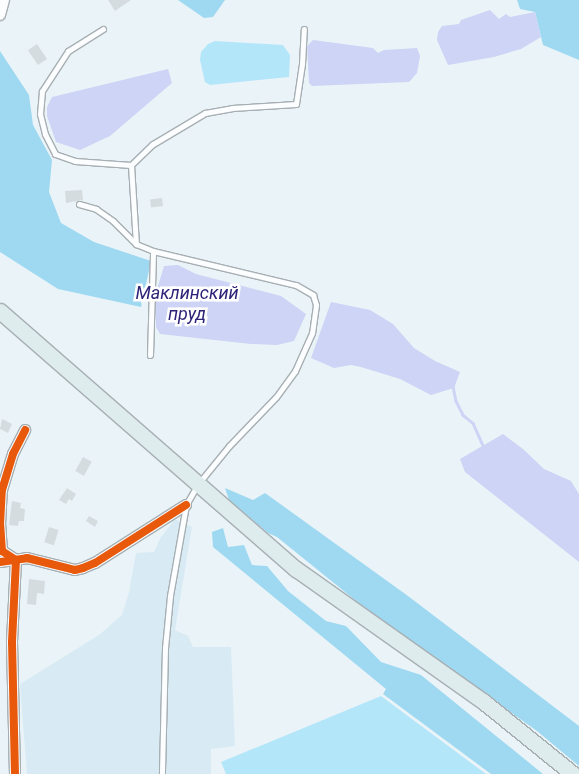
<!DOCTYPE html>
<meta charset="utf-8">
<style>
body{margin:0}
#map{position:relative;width:579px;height:774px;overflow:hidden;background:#eaf4f8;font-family:Roboto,sans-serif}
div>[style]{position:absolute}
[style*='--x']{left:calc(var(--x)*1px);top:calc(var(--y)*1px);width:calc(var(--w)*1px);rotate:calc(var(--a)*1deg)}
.built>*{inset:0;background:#d8eaf3}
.green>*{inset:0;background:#b4e6fa}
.forest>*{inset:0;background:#9ed9f1}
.water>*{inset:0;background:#cdd4f5}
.stream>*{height:2.5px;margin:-1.25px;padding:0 1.25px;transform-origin:1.25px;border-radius:1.25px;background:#cdd4f5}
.building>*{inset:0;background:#d5dce0;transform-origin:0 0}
.roads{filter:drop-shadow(1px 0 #a7afb3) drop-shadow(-1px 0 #a7afb3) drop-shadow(0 1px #a7afb3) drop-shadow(0 -1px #a7afb3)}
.lane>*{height:5px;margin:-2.5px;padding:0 2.5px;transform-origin:2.5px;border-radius:2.5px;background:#fcfdfe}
.street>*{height:10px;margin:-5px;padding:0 5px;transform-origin:5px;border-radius:5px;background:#fcfdfe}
.primary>*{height:15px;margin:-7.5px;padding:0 7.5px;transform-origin:7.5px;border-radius:7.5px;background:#dfecee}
.cycleway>*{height:8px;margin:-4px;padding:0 4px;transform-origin:4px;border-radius:4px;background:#e8590c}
span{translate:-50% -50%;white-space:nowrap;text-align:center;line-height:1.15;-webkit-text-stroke:5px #fff;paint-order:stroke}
.water-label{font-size:18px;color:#2d2479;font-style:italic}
</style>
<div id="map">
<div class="built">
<div style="clip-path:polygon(175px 519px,192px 527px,175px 630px,188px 636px,193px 647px,231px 647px,235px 746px,211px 749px,211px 774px,27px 774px,20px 684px,99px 635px,122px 615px,129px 592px,136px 553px,154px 552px,161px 537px)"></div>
</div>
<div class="green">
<div style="clip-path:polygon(215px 41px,283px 45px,290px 55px,289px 77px,210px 85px,205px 82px,200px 60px,201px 52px,208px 44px)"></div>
<div style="clip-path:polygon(381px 696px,486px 774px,226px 774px,221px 762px)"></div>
</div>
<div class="forest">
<div style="clip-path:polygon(178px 0,225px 0,213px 17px,204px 18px)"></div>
<div style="clip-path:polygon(517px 0,579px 0,579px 60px,543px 45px,535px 12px,520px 9px)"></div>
<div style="clip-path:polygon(0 51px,29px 95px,33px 125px,52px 160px,49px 192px,61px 223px,94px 242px,151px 261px,141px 307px,58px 289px,0 252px)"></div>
<div style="clip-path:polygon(225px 488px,253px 500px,265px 493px,408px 596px,579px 726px,579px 766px,537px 731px,371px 613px,277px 537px,268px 533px,229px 500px)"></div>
<div style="clip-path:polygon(223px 528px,228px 547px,244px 545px,252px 565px,267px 566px,288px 591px,326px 621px,346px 626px,381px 662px,421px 675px,543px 774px,491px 774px,383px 694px,386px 689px,213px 547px,212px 532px)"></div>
</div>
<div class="water">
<div style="clip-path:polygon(490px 10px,499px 19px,506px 14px,510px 17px,535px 12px,541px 37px,521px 49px,494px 57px,448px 65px,437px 40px,438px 32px,442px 26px,459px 24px,461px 20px)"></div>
<div style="clip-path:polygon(313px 40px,373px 48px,378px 53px,384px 50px,417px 48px,420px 56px,417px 73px,409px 82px,312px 86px,309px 83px,307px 46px)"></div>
<div style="clip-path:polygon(168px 69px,172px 83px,110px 136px,80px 150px,56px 142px,47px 116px,47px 107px,52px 97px)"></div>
<div style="clip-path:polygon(178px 265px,196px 274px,281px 296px,306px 314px,294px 341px,277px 345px,251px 344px,160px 334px,156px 327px,155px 296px,164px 266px)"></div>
<div style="clip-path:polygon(331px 302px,370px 310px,393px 324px,414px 348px,435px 361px,460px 372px,454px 388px,431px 395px,400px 379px,361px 367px,351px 365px,334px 368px,311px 358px)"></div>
<div style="clip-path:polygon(503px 434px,523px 449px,544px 469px,571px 481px,579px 494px,579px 562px,465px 472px,460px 459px)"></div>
</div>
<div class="stream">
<div style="--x:453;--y:386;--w:15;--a:79"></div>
<div style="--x:456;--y:401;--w:16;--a:63"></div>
<div style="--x:463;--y:415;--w:13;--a:39"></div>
<div style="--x:473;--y:423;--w:24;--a:66"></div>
</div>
<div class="building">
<div style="clip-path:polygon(108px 0,131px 0,115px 11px)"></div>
<div style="left:37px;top:44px;width:18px;height:11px;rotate:56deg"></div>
<div style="clip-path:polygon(82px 190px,83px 200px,66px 203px,65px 191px)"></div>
<div style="left:162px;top:198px;width:8px;height:12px;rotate:83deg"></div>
<div style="clip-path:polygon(2px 419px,12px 424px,8px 433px,0 429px)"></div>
<div style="left:83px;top:457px;width:10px;height:16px;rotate:29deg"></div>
<div style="clip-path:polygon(67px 488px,76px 494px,72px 501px,69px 499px,66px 504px,59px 500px)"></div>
<div style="clip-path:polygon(12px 501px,21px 503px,20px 508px,25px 509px,24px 521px,19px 521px,18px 526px,9px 525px)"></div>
<div style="clip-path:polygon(89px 516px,98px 521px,95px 527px,86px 521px)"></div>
<div style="left:49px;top:527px;width:10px;height:16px;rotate:17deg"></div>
<div style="clip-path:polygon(29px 579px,45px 581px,44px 594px,37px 593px,36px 605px,27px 604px)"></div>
</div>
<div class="roads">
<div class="lane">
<div style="--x:103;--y:29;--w:41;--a:147.8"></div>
<div style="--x:68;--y:51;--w:48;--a:123"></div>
<div style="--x:42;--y:91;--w:23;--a:95"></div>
<div style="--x:40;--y:114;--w:21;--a:76"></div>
<div style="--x:45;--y:134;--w:22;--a:63"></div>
<div style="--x:55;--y:154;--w:21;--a:19"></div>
<div style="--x:75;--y:161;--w:56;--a:4.1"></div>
<div style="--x:131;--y:165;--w:79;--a:86.4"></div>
<div style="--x:131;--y:165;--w:30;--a:-44"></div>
<div style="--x:153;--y:144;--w:61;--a:-30.8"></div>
<div style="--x:205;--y:113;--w:27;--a:-10"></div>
<div style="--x:232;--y:108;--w:64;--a:-3.6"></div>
<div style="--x:296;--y:104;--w:40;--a:-81.5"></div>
<div style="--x:302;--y:64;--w:35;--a:-87"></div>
<div style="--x:79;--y:204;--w:18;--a:16"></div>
<div style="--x:96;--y:209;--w:21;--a:35"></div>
<div style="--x:113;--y:221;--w:33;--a:45"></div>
<div style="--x:136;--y:244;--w:18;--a:22"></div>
<div style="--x:150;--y:355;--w:104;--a:-88.3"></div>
<div style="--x:153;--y:251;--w:147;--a:13.4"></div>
<div style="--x:296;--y:285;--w:20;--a:30"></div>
<div style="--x:313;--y:295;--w:10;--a:73"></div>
<div style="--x:316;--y:305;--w:28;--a:98"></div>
<div style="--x:312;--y:333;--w:42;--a:114.1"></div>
<div style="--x:295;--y:371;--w:32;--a:126"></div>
<div style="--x:276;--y:397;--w:68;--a:133.8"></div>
<div style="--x:229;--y:446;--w:49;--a:129.2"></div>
<div style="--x:198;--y:484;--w:24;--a:120"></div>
<div style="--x:186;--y:505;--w:92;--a:100"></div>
<div style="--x:170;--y:596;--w:52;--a:95.5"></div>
<div style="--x:165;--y:648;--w:126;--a:91.4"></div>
</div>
<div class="street">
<div style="--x:0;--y:15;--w:16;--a:-75"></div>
<div style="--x:0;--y:562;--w:27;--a:-8"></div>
<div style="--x:27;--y:558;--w:49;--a:14"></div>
<div style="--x:75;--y:570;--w:8;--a:-14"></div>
<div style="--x:83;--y:568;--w:13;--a:-23"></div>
<div style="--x:95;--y:563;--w:108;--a:-32.5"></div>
<div style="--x:15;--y:774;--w:132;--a:-91.3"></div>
<div style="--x:12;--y:642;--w:82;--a:-87.2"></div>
<div style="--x:16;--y:560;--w:17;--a:-147"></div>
<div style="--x:2;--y:551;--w:26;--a:-94"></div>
<div style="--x:0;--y:525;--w:35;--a:-87"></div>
<div style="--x:2;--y:490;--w:38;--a:-73"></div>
<div style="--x:13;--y:454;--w:27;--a:-63"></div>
</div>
<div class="primary">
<div style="--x:0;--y:311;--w:393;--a:41.1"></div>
<div style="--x:296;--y:569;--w:230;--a:35.3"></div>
<div style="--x:484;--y:702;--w:114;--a:39"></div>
</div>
</div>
<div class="cycleway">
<div style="--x:0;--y:562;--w:27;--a:-8"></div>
<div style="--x:27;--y:558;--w:49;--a:14"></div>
<div style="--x:75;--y:570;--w:8;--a:-14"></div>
<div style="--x:83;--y:568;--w:13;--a:-23"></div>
<div style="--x:95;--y:563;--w:108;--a:-32.5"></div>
<div style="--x:15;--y:774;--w:132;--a:-91.3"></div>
<div style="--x:12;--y:642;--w:82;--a:-87.2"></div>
<div style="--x:16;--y:560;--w:17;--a:-147"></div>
<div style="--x:2;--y:551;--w:26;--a:-94"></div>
<div style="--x:0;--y:525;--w:35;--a:-87"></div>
<div style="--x:2;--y:490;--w:38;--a:-73"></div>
<div style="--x:13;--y:454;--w:27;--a:-63"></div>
</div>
<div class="water-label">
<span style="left:187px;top:304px">Маклинский<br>пруд</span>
</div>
</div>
